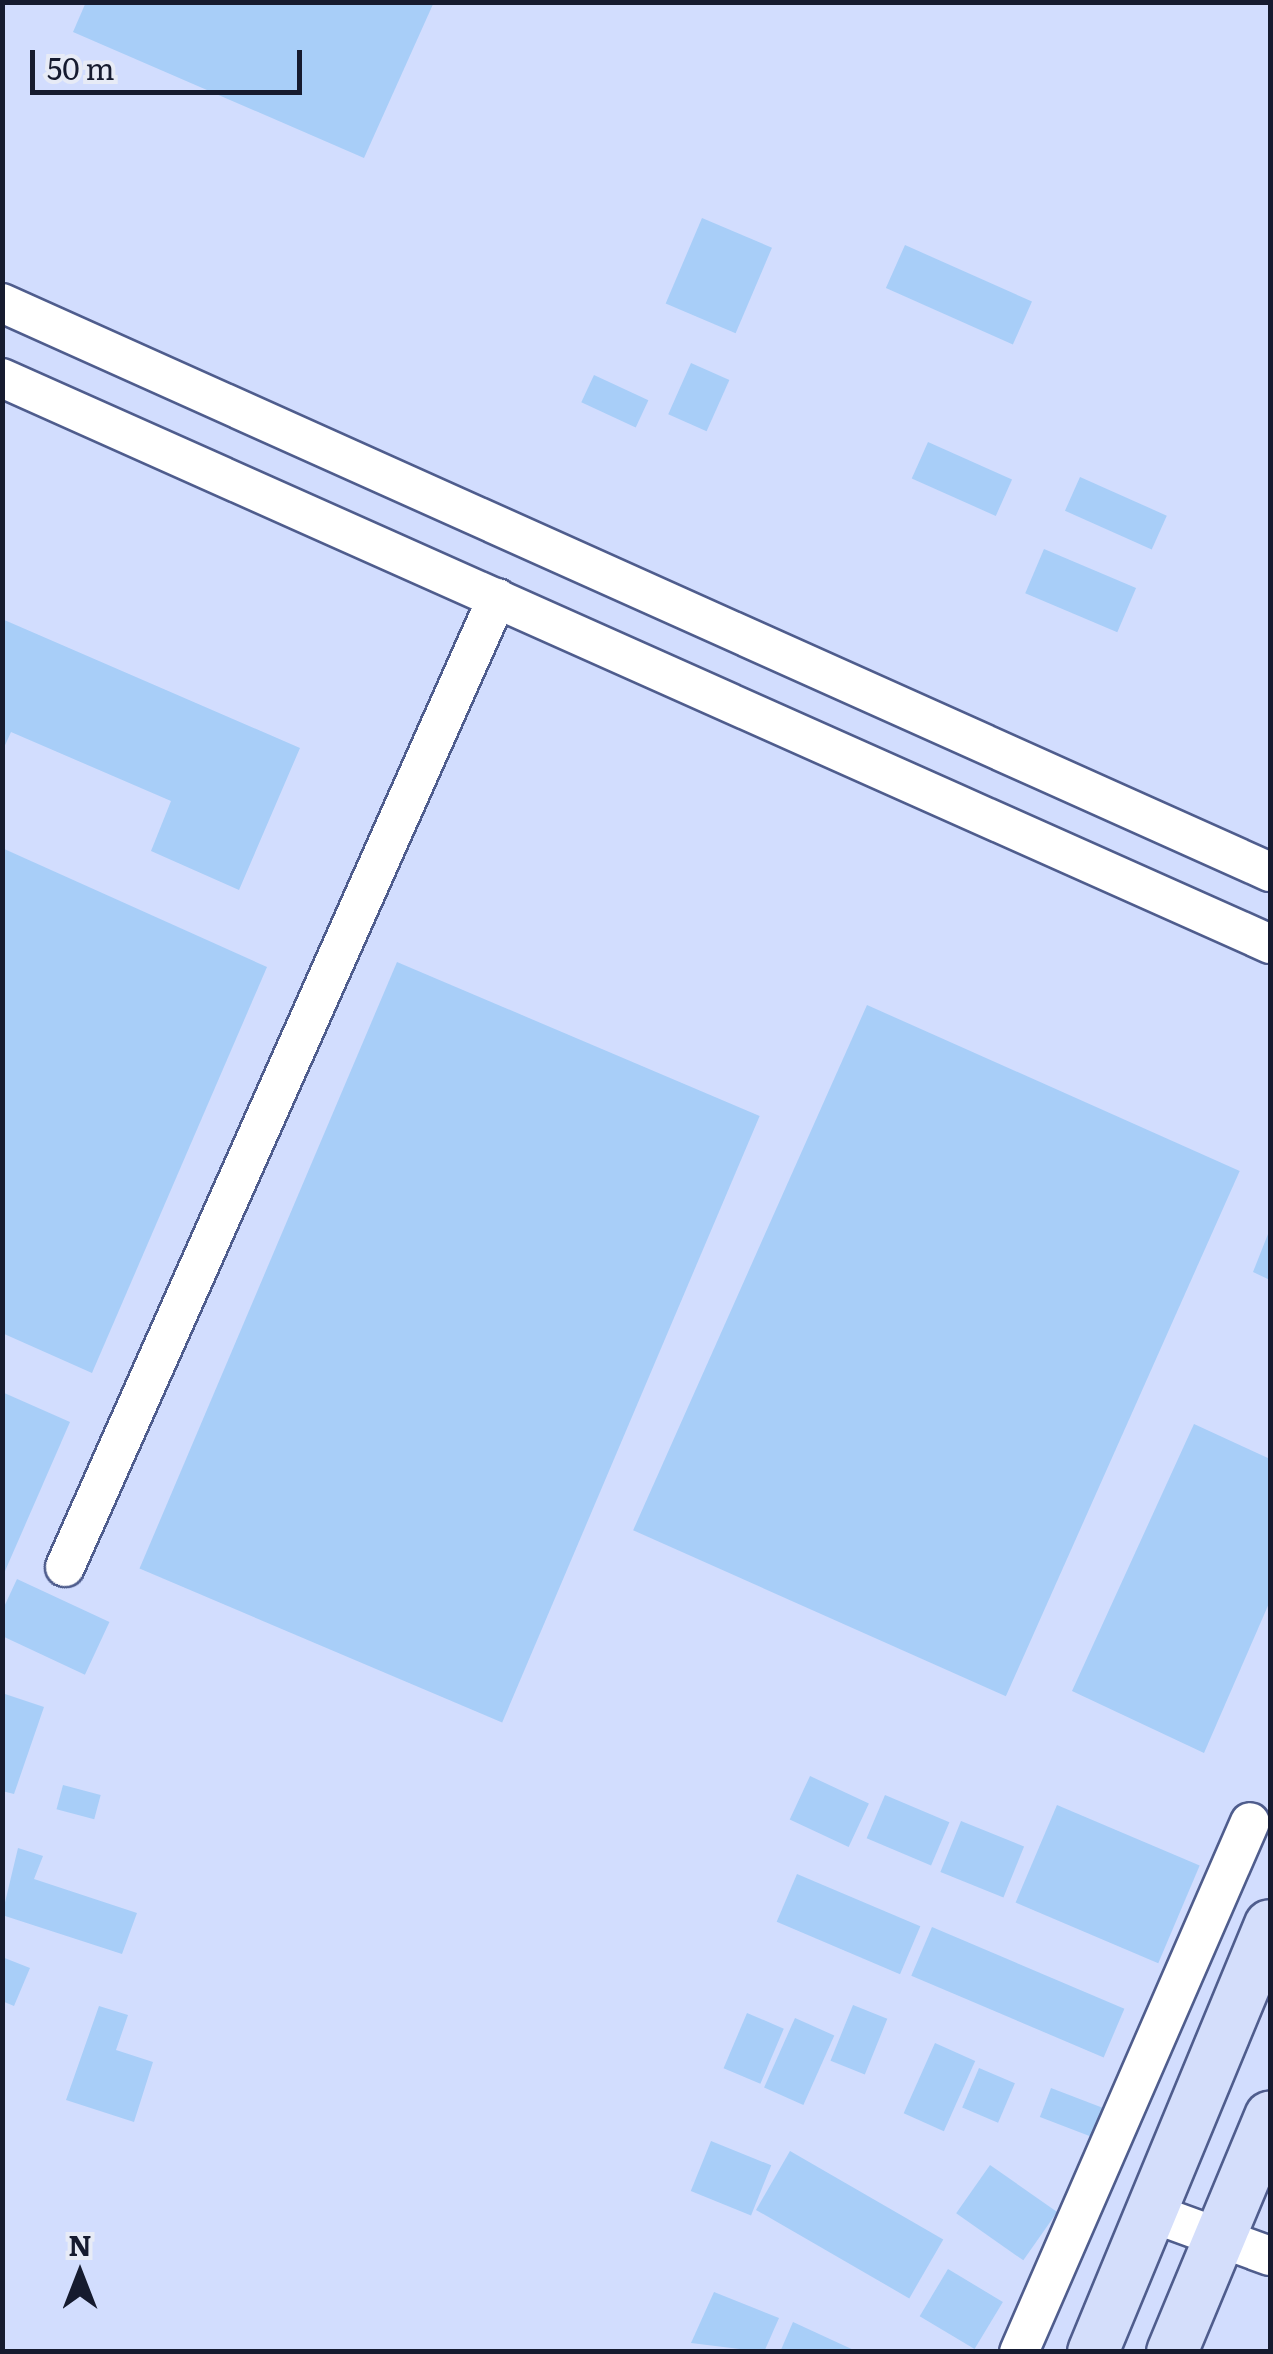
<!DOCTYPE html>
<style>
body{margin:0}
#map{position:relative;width:1273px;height:2354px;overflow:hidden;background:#d2ddfe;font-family:Literata,serif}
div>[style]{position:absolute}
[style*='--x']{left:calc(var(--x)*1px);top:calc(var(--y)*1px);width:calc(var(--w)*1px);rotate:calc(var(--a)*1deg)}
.building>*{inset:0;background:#a8cef8;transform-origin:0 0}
.roads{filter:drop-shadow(2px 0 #4f5d8d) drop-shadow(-2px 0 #4f5d8d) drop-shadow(0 2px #4f5d8d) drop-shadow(0 -2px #4f5d8d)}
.minor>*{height:38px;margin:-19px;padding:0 19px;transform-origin:19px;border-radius:19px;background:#fff}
.major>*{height:50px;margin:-25px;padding:0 25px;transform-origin:25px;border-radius:25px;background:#d4defb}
span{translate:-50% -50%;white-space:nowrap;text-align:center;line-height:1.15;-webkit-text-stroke:10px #e7ebf6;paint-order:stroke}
.frame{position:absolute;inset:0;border:5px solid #161b2f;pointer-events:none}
.north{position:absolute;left:30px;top:2224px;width:100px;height:100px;-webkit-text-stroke:8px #e7ebf6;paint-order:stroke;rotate:0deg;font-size:28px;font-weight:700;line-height:40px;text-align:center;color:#161b2f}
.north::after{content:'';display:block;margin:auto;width:35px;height:45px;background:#161b2f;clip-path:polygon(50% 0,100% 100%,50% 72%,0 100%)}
.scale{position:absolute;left:30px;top:50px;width:272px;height:45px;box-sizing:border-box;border:5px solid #161b2f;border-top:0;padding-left:12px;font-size:30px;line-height:35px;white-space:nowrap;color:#161b2f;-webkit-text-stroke:8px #e7ebf6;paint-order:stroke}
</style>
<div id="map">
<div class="building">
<div style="clip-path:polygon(86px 2px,434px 2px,364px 158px,73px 32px)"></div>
<div style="left:702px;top:218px;width:76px;height:93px;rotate:23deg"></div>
<div style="left:905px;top:245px;width:139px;height:47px;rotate:24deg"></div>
<div style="left:691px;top:363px;width:42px;height:56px;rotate:24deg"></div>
<div style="left:594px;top:375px;width:60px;height:30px;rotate:25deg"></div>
<div style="left:928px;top:442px;width:92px;height:40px;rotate:24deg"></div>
<div style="left:1080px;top:477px;width:95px;height:37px;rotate:24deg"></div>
<div style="left:1044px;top:549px;width:100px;height:48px;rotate:23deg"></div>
<div style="clip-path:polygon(2px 619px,300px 748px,239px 890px,151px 851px,171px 801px,11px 732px,2px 752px)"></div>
<div style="clip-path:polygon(2px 848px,267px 967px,92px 1373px,2px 1333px)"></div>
<div style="left:397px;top:962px;width:394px;height:659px;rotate:23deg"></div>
<div style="left:867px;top:1005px;width:408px;height:575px;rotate:24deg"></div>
<div style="clip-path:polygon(1270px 1229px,1270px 1280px,1253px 1272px)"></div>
<div style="clip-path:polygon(2px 1392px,70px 1422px,2px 1578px)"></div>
<div style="clip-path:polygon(1194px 1424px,1270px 1459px,1270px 1601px,1204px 1753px,1072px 1691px)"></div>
<div style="left:17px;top:1579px;width:102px;height:58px;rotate:25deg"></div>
<div style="clip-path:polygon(2px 1693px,44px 1707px,14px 1794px,2px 1791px)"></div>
<div style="left:810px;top:1776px;width:65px;height:48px;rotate:25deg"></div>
<div style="left:63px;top:1785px;width:39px;height:25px;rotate:15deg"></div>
<div style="left:885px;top:1795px;width:70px;height:47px;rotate:23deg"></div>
<div style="left:1057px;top:1805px;width:155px;height:106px;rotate:23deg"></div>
<div style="left:961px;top:1821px;width:68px;height:55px;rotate:22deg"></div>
<div style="clip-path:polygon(18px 1848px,43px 1856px,34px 1879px,137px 1913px,122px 1954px,2px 1915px)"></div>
<div style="left:797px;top:1874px;width:134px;height:52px;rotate:23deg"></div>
<div style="left:932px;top:1927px;width:209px;height:53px;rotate:23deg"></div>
<div style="clip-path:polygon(2px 1957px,30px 1968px,14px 2006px,2px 2001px)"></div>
<div style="left:853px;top:2005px;width:37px;height:60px;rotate:22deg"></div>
<div style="clip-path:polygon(99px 2006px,128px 2015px,116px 2050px,153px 2062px,134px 2122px,66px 2100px)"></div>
<div style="left:747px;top:2013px;width:40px;height:60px;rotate:23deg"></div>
<div style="left:795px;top:2018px;width:43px;height:76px;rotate:24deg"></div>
<div style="left:935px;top:2043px;width:44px;height:77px;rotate:24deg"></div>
<div style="left:979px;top:2068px;width:39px;height:43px;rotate:23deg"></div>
<div style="left:1051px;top:2088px;width:58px;height:31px;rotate:21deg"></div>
<div style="left:711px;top:2141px;width:65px;height:54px;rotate:22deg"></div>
<div style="left:790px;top:2151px;width:177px;height:68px;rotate:30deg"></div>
<div style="left:990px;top:2165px;width:82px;height:59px;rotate:35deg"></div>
<div style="left:948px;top:2269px;width:64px;height:55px;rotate:31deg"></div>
<div style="clip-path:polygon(714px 2292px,779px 2318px,764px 2352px,691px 2343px)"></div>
<div style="clip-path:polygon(793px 2322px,858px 2352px,780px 2352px)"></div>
</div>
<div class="roads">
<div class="minor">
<div style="--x:2;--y:303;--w:1390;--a:24.17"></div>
<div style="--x:2;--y:378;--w:1389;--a:24.05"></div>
<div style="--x:65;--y:1567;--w:1061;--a:-65.97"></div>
<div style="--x:1149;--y:2212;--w:129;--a:20"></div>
<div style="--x:1019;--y:2352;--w:578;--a:-66.45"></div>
</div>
<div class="major">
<div style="--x:1093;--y:2352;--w:462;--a:-67.5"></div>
<div style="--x:1172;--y:2352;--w:255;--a:-67.4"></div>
</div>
</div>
<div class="frame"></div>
<div class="north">N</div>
<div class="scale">50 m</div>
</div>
